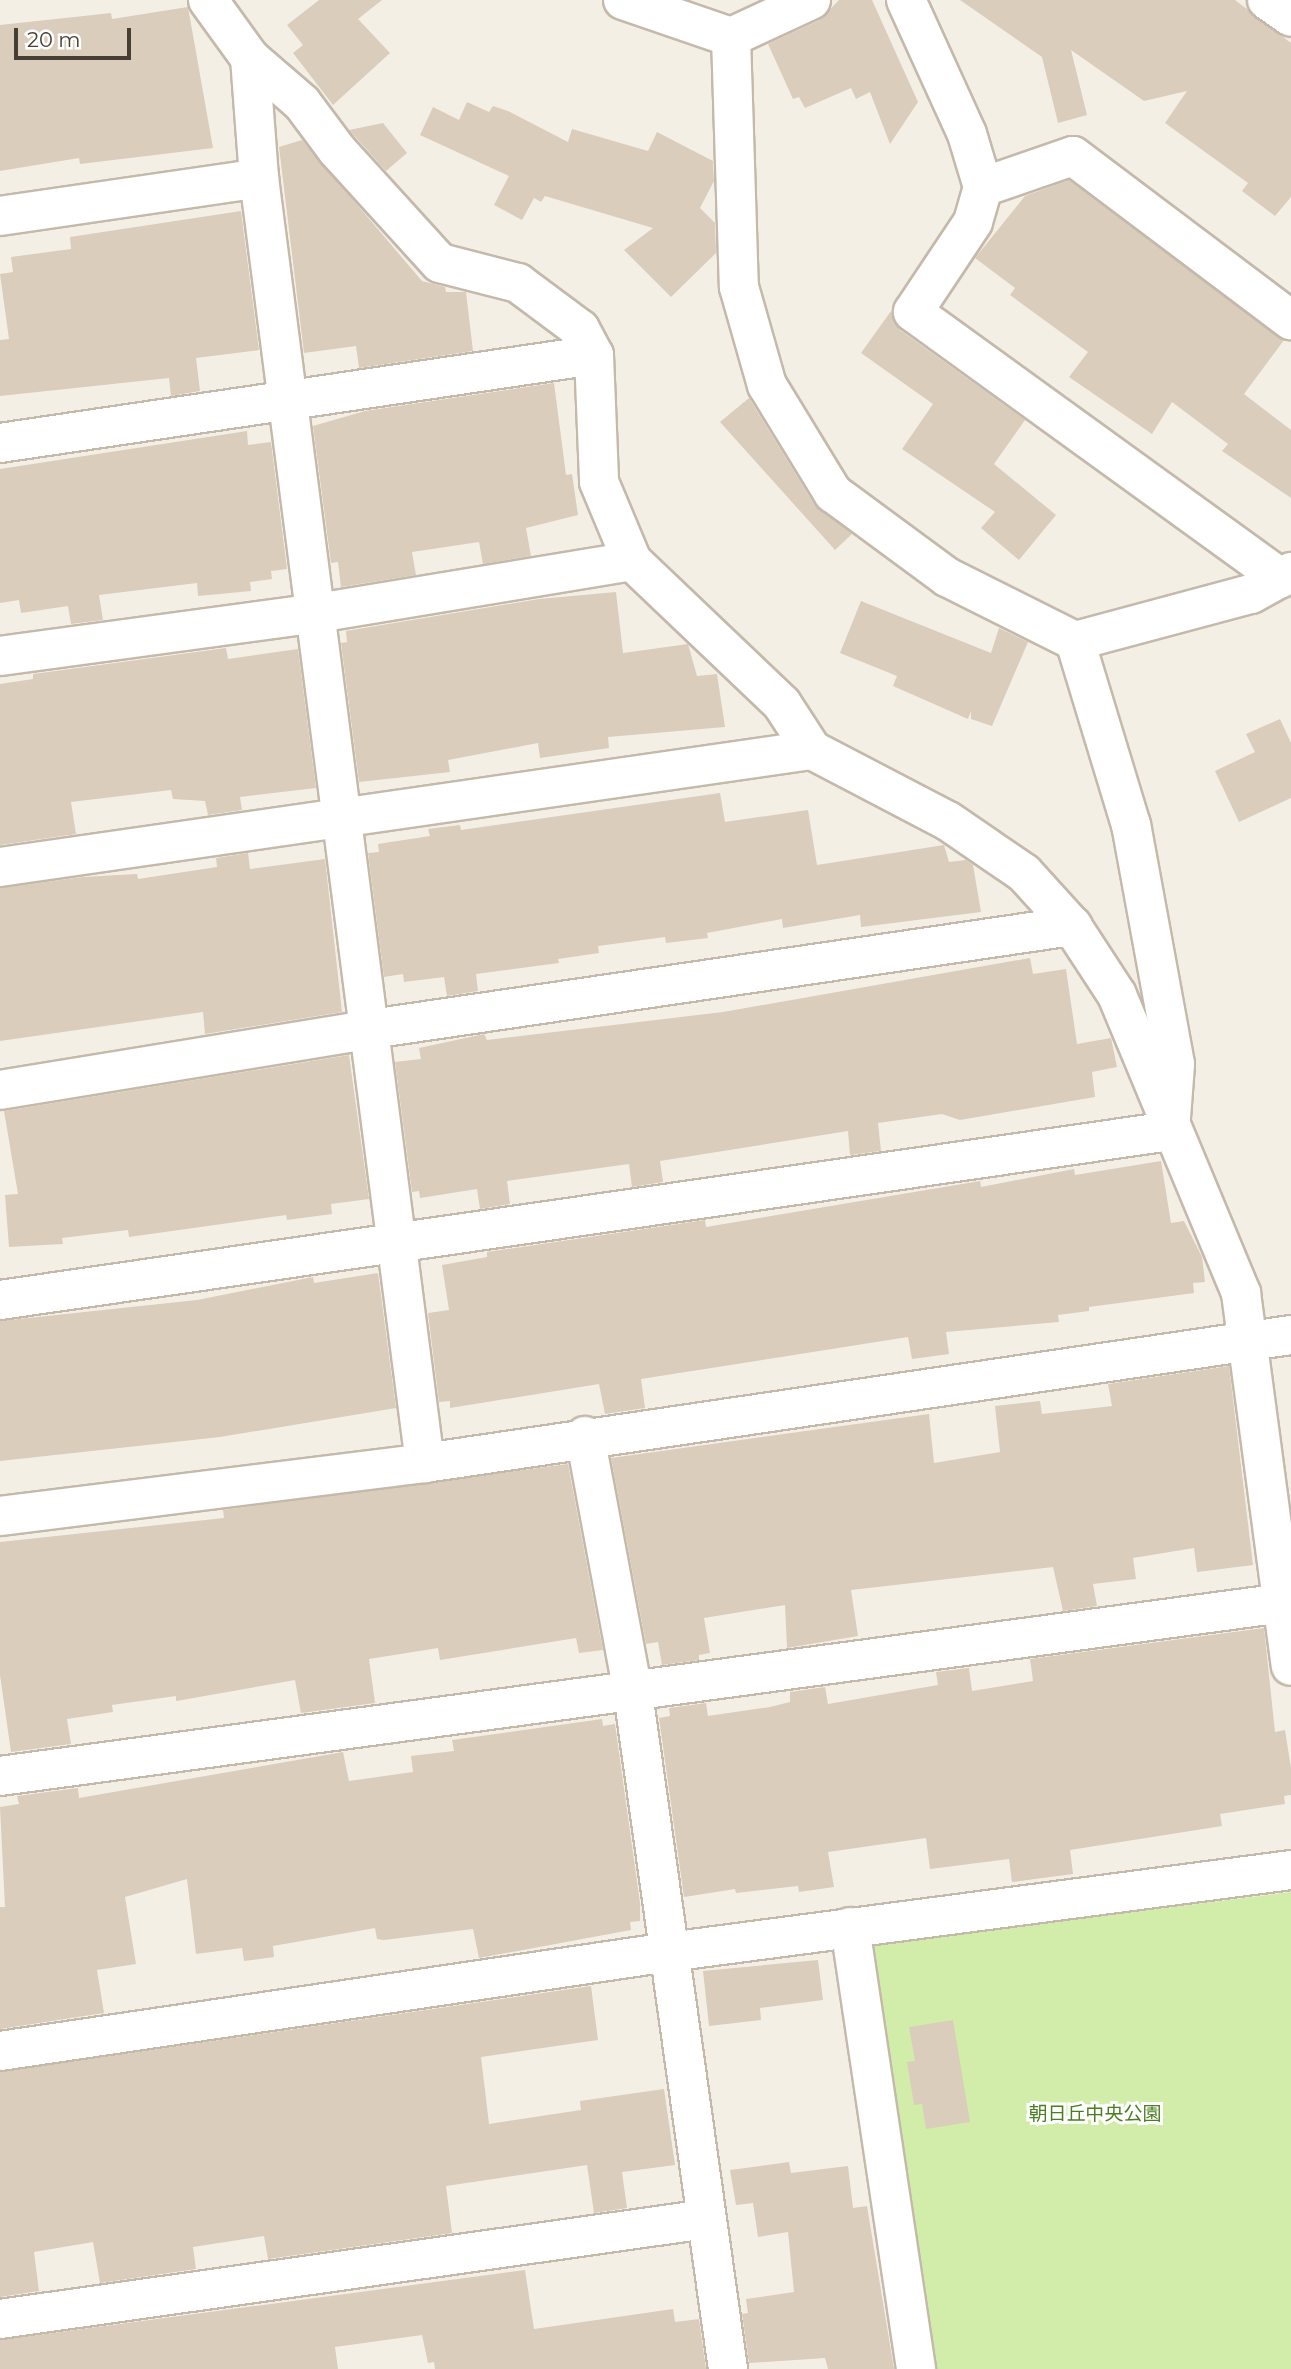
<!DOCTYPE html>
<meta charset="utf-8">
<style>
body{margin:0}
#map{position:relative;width:1291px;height:2369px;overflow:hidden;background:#f4efe5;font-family:Montserrat,"Noto Sans JP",sans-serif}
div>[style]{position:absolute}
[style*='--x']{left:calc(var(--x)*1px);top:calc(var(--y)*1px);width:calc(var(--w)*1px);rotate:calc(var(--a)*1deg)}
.green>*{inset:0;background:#d2edaa}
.building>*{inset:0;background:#dacdbc}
.roads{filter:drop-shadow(2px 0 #c4b9aa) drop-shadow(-2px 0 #c4b9aa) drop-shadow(0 2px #c4b9aa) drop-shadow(0 -2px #c4b9aa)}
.minor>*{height:38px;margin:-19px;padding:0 19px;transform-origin:19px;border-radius:19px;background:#fff}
span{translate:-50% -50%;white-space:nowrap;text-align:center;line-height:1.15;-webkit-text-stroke:6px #fff;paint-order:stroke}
.park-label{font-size:19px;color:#4a7f21}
.scale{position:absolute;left:14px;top:28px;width:117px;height:32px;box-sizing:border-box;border:4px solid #483f34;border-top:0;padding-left:9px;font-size:21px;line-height:24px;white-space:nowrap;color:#483f34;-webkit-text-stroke:5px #fff;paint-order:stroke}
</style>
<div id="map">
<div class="green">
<div style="clip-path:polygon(1291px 1892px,1291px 2369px,935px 2369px,870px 1945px)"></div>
</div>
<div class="building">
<div style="clip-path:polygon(319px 0,382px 0,358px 19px,390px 53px,333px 105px,293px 53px,303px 45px,287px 25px)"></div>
<div style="clip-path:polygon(839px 0,872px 0,918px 102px,890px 144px,870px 92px,856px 99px,851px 88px,805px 108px,799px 97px,793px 99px,768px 44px,820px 20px)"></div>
<div style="clip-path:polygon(960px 0,1235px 0,1291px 43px,1291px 197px,1275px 216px,1242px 191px,1248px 183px,1165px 123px,1187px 91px,1144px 101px,1071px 50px,1087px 115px,1058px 123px,1042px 57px)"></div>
<div style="clip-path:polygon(188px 7px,213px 148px,80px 164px,79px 158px,0 171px,0 25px,111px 13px,112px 19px)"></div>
<div style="clip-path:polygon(467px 102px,489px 112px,493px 106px,508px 111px,568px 142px,572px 129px,648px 151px,657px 132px,713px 161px,714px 181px,700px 208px,715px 223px,716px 253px,671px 297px,624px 250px,653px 228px,545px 196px,541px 202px,534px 198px,522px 220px,494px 205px,509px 176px,420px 135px,433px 107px,459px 120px)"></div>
<div style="clip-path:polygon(383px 123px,407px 153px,386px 171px,349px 130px)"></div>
<div style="clip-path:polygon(302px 140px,422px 281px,445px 287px,446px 292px,466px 292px,473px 351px,359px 368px,356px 346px,304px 353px,279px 147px)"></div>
<div style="clip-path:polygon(1069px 180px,1284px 340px,1244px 394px,1291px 430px,1291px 498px,1222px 451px,1228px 444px,1172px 402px,1152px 434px,1069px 377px,1088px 352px,1010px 295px,1015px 288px,975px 258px,1025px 196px)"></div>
<div style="clip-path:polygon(241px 211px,259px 350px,196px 358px,200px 391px,171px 396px,169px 378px,0 396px,0 340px,9px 339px,0 274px,13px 272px,11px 257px,71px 249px,70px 237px)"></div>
<div style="clip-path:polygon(891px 311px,900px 330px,1025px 420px,994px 464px,1056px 515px,1019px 560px,981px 528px,995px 512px,902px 449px,933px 404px,861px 353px)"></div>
<div style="clip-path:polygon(554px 383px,566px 475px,572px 474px,578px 515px,526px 528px,531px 556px,483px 564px,479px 542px,412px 552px,416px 575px,341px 587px,338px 562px,331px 563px,313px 426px,365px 411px)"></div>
<div style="clip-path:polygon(749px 398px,814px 504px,852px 534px,835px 550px,720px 422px)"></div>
<div style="clip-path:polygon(247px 431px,248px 445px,271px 442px,287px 569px,271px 571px,272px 579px,250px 582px,251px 591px,198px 596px,197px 583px,99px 595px,103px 620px,71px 624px,68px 606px,21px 613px,19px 600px,0 603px,0 469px)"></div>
<div style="clip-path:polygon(616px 592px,623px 653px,688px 644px,697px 676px,717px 674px,725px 727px,608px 737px,609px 748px,540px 758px,538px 743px,448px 760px,450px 772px,359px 782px,341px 643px,347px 642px,346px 631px,539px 599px)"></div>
<div style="clip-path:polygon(861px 601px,991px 653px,999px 628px,1028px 642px,992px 726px,971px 719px,971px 711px,968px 719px,893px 686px,897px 676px,840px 653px)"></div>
<div style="clip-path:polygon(226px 648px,228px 659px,298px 649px,316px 788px,240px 797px,242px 810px,208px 815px,205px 801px,173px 799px,171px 790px,71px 802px,76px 834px,0 845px,0 684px,33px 679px,33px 674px)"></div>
<div style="clip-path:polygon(1280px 719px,1291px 743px,1291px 798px,1239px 822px,1215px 771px,1255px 752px,1246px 734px)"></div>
<div style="clip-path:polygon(720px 793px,725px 822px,808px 810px,817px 865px,944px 845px,949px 862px,966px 860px,973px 865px,981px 912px,861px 927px,860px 915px,783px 928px,782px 919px,707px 933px,708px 938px,666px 943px,665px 937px,598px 946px,599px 953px,558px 959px,559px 963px,476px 974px,478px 991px,447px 996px,444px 977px,404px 982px,403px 974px,384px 977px,368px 853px,379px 852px,378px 844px,430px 836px,428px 829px,460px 825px,461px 830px)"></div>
<div style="clip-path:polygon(248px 853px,250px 869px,325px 859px,342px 1012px,205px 1034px,203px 1012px,0 1041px,0 888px,83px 877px,137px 874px,138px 879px,217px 867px,216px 858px)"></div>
<div style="clip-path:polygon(1030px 958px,1033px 974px,1066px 969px,1077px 1044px,1111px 1038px,1117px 1067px,1092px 1072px,1095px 1097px,960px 1120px,942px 1114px,878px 1123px,881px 1151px,850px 1155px,848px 1131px,660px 1161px,663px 1182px,632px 1187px,629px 1164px,507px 1181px,510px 1204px,480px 1209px,477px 1189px,420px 1198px,419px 1191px,412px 1192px,395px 1062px,421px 1059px,419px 1048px,484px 1034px,487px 1040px,723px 1012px)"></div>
<div style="clip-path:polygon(349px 1055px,369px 1199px,331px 1204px,332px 1214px,287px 1220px,286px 1215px,129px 1237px,128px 1230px,62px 1238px,63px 1244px,9px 1247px,5px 1195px,18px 1194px,4px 1111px)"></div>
<div style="clip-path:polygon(1161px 1161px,1171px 1223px,1184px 1221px,1202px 1257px,1205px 1282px,1193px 1283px,1194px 1293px,1089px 1307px,1089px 1311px,1058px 1315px,1059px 1322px,946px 1332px,949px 1354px,912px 1359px,908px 1337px,641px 1379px,645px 1408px,605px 1414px,599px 1384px,450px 1408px,450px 1401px,439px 1402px,428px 1313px,449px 1310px,442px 1265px,487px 1257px,487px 1252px,705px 1220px,706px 1227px,980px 1181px,981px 1187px,1074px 1169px,1075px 1175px)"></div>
<div style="clip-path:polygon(378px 1273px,396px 1408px,220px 1437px,0 1461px,0 1321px,197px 1300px,313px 1277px,314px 1283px)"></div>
<div style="clip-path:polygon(1229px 1366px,1253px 1565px,1197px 1572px,1194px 1548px,1133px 1558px,1136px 1579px,1093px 1584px,1097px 1606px,1063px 1611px,1053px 1567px,851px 1590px,858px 1636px,787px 1648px,785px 1605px,704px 1618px,710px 1653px,699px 1655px,699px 1660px,662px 1665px,658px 1642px,646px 1644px,611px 1458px,929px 1414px,934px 1463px,1000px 1452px,995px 1406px,1040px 1401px,1042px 1414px,1112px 1406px,1108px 1384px)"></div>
<div style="clip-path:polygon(568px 1464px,603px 1650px,579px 1653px,576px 1638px,440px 1660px,438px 1648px,369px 1659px,375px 1703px,301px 1713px,295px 1680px,176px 1701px,176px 1696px,112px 1705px,113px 1712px,67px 1719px,71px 1744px,11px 1752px,0 1675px,0 1542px,224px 1518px,223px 1510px)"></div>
<div style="clip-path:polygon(1264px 1628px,1275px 1732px,1285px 1730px,1291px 1768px,1291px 1795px,1284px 1796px,1285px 1804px,1220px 1814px,1222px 1826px,1070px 1850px,1073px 1874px,1012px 1882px,1009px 1859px,930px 1869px,926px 1838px,828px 1852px,834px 1887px,799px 1892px,798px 1886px,736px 1893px,735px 1889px,684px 1897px,659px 1718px,670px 1716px,669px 1708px,706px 1703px,708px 1716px,770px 1707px,790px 1702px,790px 1692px,825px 1687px,828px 1704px,938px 1685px,936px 1672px,969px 1668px,972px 1691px,1033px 1681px,1030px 1659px)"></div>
<div style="clip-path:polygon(602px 1719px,603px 1726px,615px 1724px,640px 1903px,640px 1921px,630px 1922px,631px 1930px,479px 1958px,473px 1929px,384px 1940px,377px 1939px,375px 1928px,273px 1946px,274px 1957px,244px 1961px,242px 1948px,196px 1954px,187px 1879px,125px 1897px,136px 1964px,97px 1970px,104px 2013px,0 2029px,0 1907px,5px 1907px,0 1807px,19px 1804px,17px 1796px,78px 1788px,79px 1798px,343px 1752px,349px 1781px,413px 1772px,411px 1756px,454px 1751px,452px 1740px)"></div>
<div style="clip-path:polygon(818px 1960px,823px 2000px,760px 2008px,761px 2020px,709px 2026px,703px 1971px)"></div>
<div style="clip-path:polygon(591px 1986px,598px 2040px,481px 2057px,489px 2124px,581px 2110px,580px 2101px,664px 2089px,675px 2165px,622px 2172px,627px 2208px,594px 2213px,587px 2165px,446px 2186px,452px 2233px,268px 2259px,264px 2236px,193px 2247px,196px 2269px,100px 2283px,93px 2242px,34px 2252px,39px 2291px,0 2297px,0 2072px)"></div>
<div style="clip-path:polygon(953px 2020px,970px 2122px,926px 2129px,922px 2104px,914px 2105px,907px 2062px,915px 2061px,909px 2027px)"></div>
<div style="clip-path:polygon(789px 2162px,791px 2173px,848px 2166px,853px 2208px,867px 2206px,894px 2369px,828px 2369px,825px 2358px,749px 2363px,742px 2314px,748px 2313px,746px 2299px,794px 2292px,788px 2232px,758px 2237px,753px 2203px,736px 2205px,730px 2170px)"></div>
<div style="clip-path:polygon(525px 2270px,534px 2329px,673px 2309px,675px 2322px,699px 2319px,706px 2369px,435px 2369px,434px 2362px,428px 2363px,422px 2335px,335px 2347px,338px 2369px,0 2369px,0 2340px)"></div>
</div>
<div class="roads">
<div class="minor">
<div style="--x:208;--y:0;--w:72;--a:54.1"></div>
<div style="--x:250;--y:58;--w:120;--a:85.7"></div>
<div style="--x:259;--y:178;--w:1296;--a:82.64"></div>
<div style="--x:623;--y:0;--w:114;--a:18.9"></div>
<div style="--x:811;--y:0;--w:88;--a:155.2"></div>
<div style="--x:731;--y:37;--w:250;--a:88.2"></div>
<div style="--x:739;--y:287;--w:102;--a:74.1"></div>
<div style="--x:767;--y:385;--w:127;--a:58.6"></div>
<div style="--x:833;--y:493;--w:142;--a:36.4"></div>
<div style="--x:947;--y:577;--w:143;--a:26.6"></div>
<div style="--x:906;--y:0;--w:147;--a:65.5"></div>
<div style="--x:967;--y:134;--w:55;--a:73.2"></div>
<div style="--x:983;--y:187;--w:36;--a:106"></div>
<div style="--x:973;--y:222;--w:108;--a:123.7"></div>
<div style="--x:913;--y:312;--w:454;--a:35.9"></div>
<div style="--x:1267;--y:0;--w:29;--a:35"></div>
<div style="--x:250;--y:58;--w:69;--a:40.9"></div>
<div style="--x:302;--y:103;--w:59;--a:53.3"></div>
<div style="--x:337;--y:150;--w:153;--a:47.7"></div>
<div style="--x:440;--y:263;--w:81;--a:14.4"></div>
<div style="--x:518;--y:283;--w:77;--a:36.6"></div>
<div style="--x:580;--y:329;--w:30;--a:62"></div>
<div style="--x:594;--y:355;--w:127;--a:87.7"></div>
<div style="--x:599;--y:482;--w:86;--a:67.3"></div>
<div style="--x:632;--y:561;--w:207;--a:43.6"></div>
<div style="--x:782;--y:704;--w:55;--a:56.9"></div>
<div style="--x:812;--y:750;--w:153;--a:27.6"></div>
<div style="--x:948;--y:821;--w:92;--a:34.4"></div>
<div style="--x:1024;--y:873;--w:72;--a:47.8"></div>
<div style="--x:1072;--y:926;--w:82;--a:56.9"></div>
<div style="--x:1117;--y:995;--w:323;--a:67.4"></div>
<div style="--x:1241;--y:1293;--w:376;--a:82.4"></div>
<div style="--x:983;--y:187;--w:95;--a:-19"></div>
<div style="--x:1073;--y:156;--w:273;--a:37"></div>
<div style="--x:0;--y:216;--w:262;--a:-8.3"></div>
<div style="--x:0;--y:443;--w:600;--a:-8.43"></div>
<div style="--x:0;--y:656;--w:321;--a:-7.7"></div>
<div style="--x:318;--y:613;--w:318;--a:-9.4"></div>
<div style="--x:0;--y:867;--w:820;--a:-8.2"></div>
<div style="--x:0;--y:1090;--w:376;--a:-9.3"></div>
<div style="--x:371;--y:1029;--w:709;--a:-8.36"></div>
<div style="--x:0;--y:1300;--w:1182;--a:-8.22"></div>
<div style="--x:1170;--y:1131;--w:67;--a:-85.7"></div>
<div style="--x:1175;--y:1064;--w:243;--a:-100.4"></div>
<div style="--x:1131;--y:825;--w:192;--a:-106.9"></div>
<div style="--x:1075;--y:641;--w:182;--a:-15"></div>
<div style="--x:1251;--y:594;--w:46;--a:-28.8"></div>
<div style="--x:585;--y:1436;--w:261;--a:79.4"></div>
<div style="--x:633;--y:1693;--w:683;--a:82"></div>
<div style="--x:0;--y:1516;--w:428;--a:-7.1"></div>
<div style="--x:425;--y:1463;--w:875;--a:-8.41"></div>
<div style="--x:0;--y:1776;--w:1303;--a:-7.68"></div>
<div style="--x:850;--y:1927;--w:447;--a:81.5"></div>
<div style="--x:0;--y:2051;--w:676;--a:-8.42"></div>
<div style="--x:669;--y:1952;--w:627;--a:-7.51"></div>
<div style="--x:0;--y:2319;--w:713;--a:-8.06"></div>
</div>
</div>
<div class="park-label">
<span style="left:1095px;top:2114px">朝日丘中央公園</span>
</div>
<div class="scale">20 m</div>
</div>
